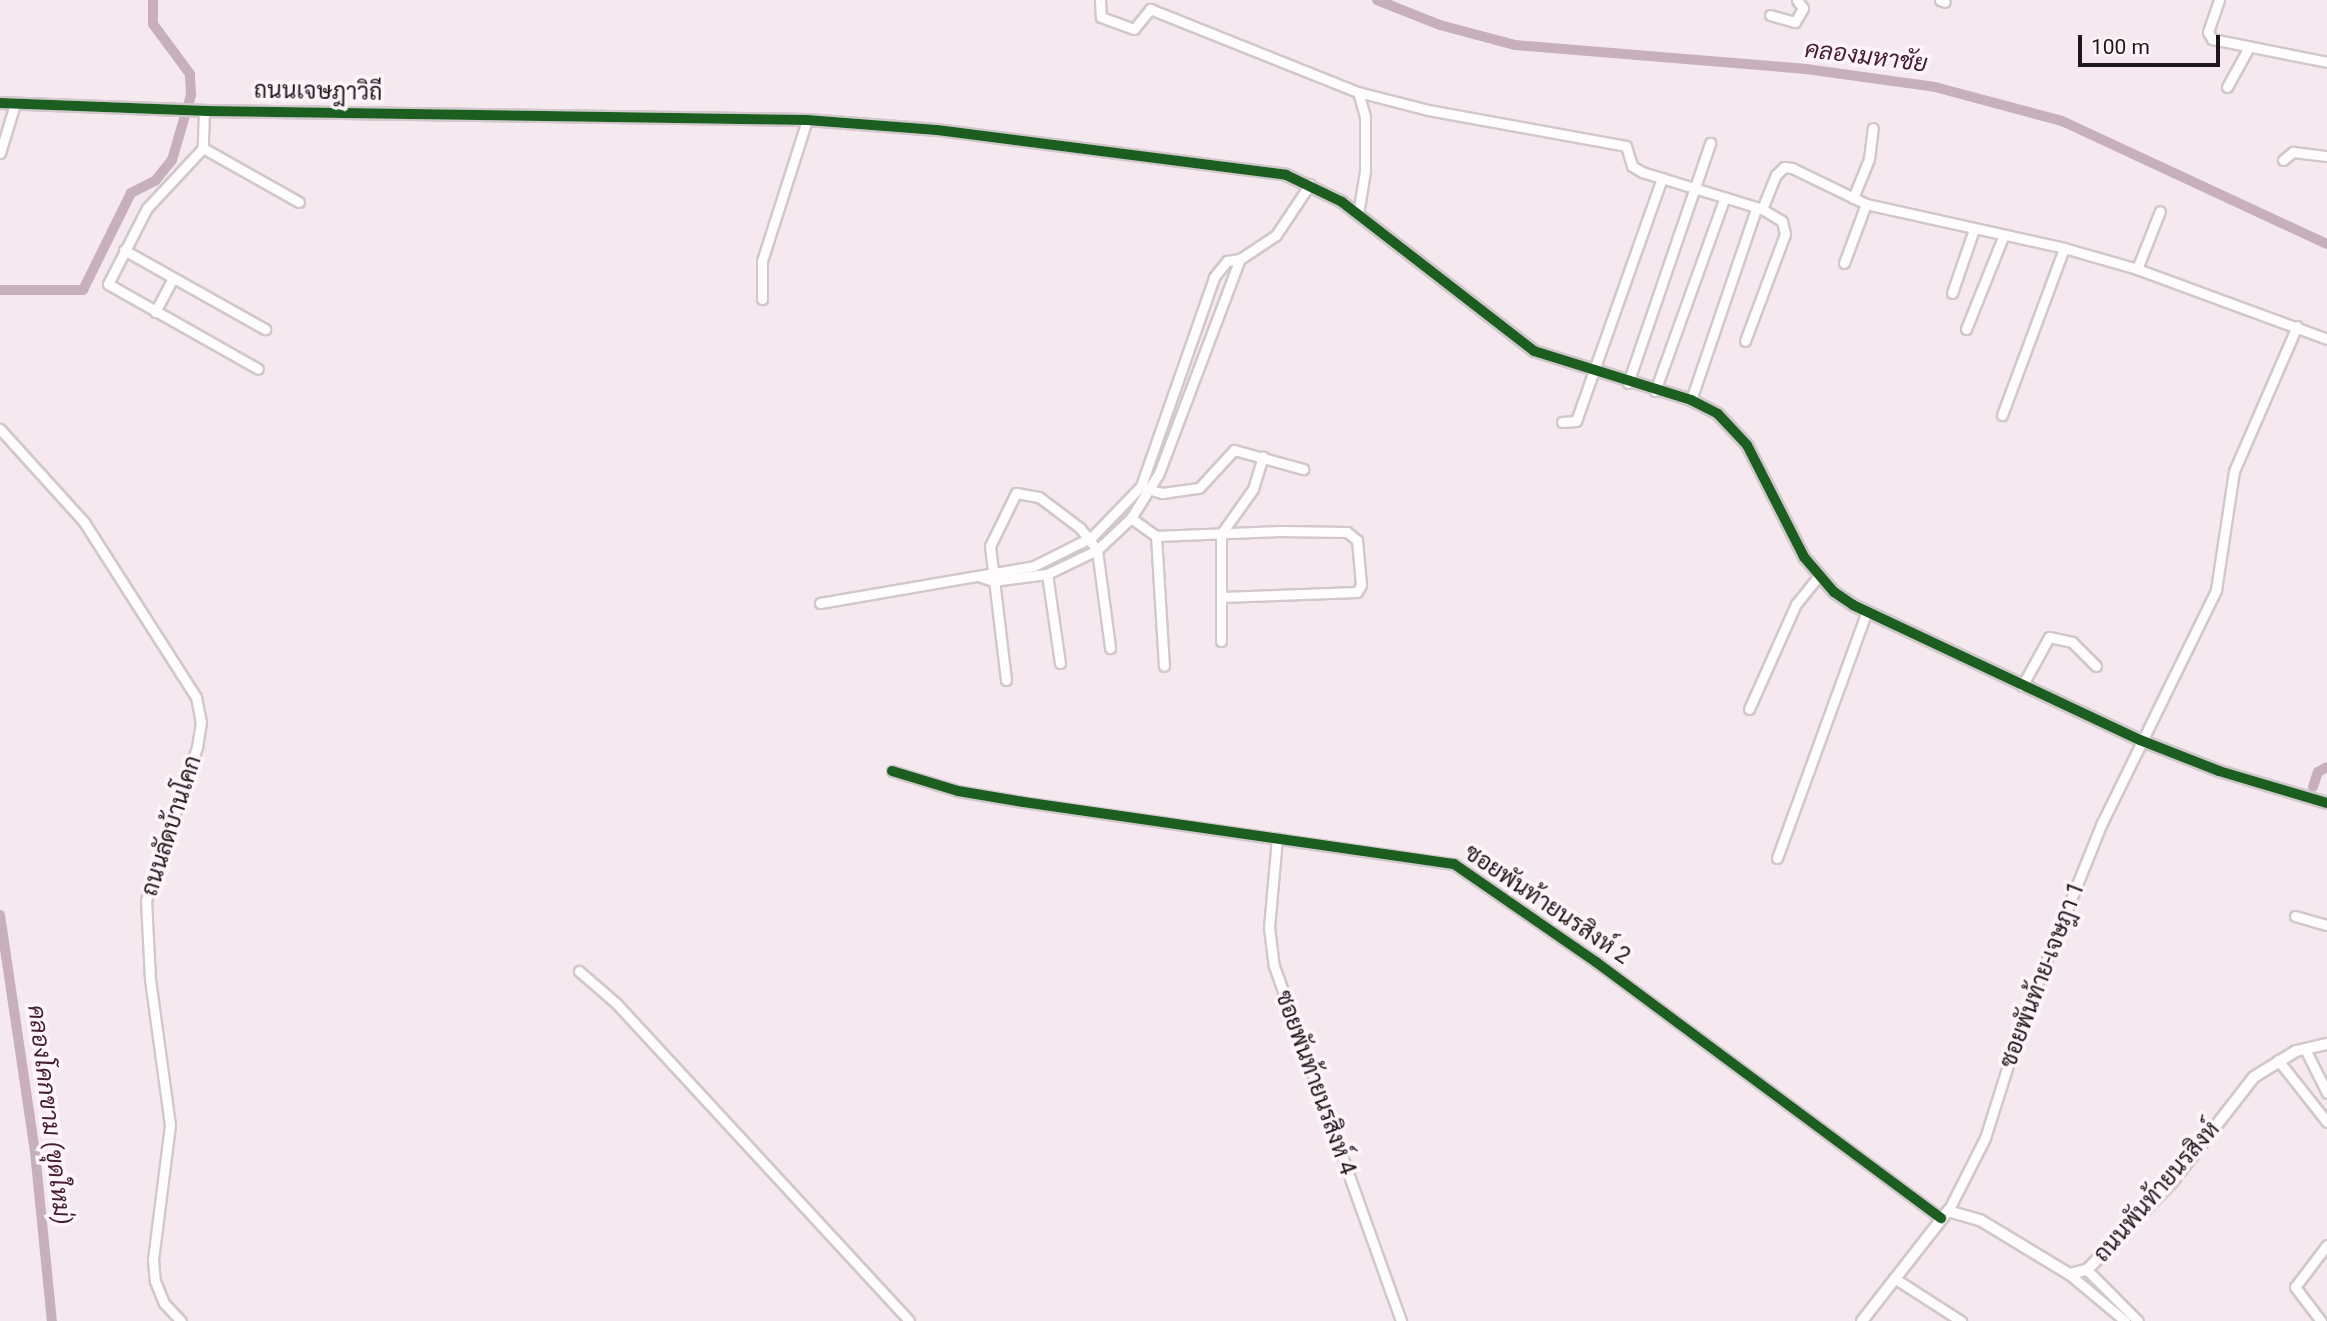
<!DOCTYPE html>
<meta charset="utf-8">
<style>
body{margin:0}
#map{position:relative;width:2327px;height:1321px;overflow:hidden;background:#f5e9ef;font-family:Roboto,Sarabun,sans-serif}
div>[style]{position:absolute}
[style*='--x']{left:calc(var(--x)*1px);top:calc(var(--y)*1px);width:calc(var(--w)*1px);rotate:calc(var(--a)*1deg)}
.canal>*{height:10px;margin:-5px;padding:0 5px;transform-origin:5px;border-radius:5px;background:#c8afbc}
.roads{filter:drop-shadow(2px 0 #d1c7cc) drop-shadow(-2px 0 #d1c7cc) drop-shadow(0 2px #d1c7cc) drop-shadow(0 -2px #d1c7cc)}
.minor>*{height:9px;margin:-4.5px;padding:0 4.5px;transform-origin:4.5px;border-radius:4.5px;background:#fefcfd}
.tertiary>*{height:10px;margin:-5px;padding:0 5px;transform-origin:5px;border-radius:5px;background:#fefcfd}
.cycleway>*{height:10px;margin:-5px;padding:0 5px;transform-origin:5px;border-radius:5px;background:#1b5e20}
span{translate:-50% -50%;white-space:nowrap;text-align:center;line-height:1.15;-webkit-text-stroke:7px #fef5fa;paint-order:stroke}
.street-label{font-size:23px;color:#1e171b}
.water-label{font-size:24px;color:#451c35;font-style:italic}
.scale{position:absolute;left:2078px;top:35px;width:142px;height:32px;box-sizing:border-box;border:4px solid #1e171b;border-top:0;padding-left:9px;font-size:21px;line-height:24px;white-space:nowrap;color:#1e171b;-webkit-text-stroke:5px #fef5fa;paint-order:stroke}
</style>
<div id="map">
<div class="canal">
<div style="--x:1377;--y:0;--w:68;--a:21.6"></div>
<div style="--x:1440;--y:25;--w:78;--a:14.9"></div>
<div style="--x:1515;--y:45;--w:292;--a:4.7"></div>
<div style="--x:1806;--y:69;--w:130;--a:7.9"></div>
<div style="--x:1935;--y:87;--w:131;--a:15"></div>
<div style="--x:2062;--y:121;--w:292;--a:24.9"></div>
<div style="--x:0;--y:290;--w:83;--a:0"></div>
<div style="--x:83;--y:290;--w:108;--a:-63.7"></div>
<div style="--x:131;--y:193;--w:27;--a:-27"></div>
<div style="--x:155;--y:181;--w:27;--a:-51"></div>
<div style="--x:172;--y:160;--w:68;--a:-73.7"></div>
<div style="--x:191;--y:95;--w:21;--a:-93"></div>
<div style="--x:190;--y:74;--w:62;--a:-126.5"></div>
<div style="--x:153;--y:24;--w:24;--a:-90"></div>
<div style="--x:2313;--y:787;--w:16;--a:-72"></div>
<div style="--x:2318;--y:772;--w:10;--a:-29"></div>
<div style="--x:0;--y:915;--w:240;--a:81.6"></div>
<div style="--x:35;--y:1152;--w:170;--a:84.3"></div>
</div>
<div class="roads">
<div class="minor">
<div style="--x:1100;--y:0;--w:17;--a:87"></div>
<div style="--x:1101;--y:17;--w:35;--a:20"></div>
<div style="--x:1134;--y:29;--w:26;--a:-51"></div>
<div style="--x:1150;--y:9;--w:224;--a:21.8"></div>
<div style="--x:1358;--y:92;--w:72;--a:14.4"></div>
<div style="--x:1428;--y:110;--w:201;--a:10.3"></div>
<div style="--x:1626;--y:146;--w:21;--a:73"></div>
<div style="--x:1632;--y:166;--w:12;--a:31"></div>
<div style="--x:1642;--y:172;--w:126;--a:17.1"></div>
<div style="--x:1762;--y:209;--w:23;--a:31"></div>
<div style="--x:1782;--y:221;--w:13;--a:77"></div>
<div style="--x:1785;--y:234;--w:114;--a:110.5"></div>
<div style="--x:1940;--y:0;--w:5;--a:22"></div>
<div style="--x:2219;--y:0;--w:34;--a:109"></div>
<div style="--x:2208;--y:32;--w:8;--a:60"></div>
<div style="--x:2212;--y:39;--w:117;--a:11.3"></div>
<div style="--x:1770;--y:15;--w:26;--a:16"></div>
<div style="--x:1795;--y:22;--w:16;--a:-60"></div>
<div style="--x:1803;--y:8;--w:10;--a:-127"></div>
<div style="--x:2227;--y:87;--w:43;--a:-61.1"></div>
<div style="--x:1358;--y:92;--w:26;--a:74"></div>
<div style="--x:1365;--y:117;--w:54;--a:90"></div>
<div style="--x:1365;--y:171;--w:44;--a:99.2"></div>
<div style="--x:204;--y:111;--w:37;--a:92"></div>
<div style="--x:203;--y:148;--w:82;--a:133"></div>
<div style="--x:147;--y:208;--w:85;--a:117.2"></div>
<div style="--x:108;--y:284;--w:172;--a:29.5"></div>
<div style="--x:203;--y:148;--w:110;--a:29.4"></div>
<div style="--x:0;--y:153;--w:51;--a:-73"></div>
<div style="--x:2283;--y:160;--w:13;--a:-39"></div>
<div style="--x:2293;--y:152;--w:34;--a:7"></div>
<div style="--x:1853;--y:198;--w:42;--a:-67.7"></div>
<div style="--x:1869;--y:159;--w:31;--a:-83"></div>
<div style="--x:1762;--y:209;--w:37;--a:-68"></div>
<div style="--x:1776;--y:175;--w:11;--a:-45"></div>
<div style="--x:1784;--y:167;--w:8;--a:7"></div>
<div style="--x:1792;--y:168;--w:82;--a:25.9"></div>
<div style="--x:1866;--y:204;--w:203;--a:12.5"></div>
<div style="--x:2064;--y:248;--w:76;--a:16"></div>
<div style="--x:2137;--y:269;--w:202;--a:20.2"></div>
<div style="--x:124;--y:250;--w:162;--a:29.3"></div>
<div style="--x:1844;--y:263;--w:63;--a:-69.6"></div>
<div style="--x:2137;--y:269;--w:62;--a:-68.4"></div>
<div style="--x:1952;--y:293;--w:68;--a:-71"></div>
<div style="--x:762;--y:299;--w:38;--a:-90"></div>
<div style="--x:762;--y:261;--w:148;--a:-72.3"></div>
<div style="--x:155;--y:312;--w:38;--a:-62"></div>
<div style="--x:1966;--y:329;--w:99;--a:-68.1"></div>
<div style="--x:1628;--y:383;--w:254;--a:-71.1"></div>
<div style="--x:1655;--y:391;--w:206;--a:-70.2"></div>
<div style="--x:1691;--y:400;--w:202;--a:-71.2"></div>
<div style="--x:2002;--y:415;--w:178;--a:-69.6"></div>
<div style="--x:1562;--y:422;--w:14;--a:-4"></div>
<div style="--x:1576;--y:421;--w:258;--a:-70.5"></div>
<div style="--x:0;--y:429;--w:125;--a:47.9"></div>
<div style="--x:84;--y:522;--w:208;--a:57.4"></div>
<div style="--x:196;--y:697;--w:25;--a:79"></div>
<div style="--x:201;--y:722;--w:25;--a:99"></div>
<div style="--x:197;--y:747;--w:161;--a:108.4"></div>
<div style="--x:146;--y:900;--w:79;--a:87.1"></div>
<div style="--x:150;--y:979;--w:147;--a:82.2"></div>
<div style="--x:170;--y:1125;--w:136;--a:97.2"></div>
<div style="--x:153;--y:1260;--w:21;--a:85"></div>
<div style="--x:155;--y:1281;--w:24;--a:68"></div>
<div style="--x:164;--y:1303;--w:25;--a:47"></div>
<div style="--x:1147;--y:489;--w:16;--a:15"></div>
<div style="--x:1162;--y:493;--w:37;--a:-8"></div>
<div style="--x:1199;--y:488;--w:52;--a:-47.4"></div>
<div style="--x:1234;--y:450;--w:72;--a:15.4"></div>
<div style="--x:1131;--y:518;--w:31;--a:36"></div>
<div style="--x:1156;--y:536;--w:130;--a:86.5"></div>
<div style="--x:1156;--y:536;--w:124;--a:-2.3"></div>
<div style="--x:1280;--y:531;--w:67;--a:0.9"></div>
<div style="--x:1347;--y:532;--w:13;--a:39"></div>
<div style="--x:1357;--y:540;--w:45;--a:84.9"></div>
<div style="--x:1361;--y:585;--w:8;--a:120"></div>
<div style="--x:1357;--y:592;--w:135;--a:177.9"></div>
<div style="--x:1047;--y:574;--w:90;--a:81.7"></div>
<div style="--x:981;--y:577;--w:13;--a:18"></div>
<div style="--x:993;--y:581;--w:54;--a:-7.4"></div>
<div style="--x:1047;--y:574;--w:55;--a:-25.6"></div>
<div style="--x:1097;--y:550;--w:47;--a:-43.3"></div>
<div style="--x:1131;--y:518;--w:53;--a:-58.1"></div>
<div style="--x:1159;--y:473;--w:229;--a:-69.3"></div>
<div style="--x:820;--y:603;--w:217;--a:-9.8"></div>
<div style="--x:1034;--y:566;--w:65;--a:-26.6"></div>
<div style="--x:1092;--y:537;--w:71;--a:-46.1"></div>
<div style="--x:1141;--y:486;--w:221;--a:-70.7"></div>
<div style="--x:1214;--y:277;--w:21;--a:-51"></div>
<div style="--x:1227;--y:261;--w:13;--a:-9"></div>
<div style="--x:1240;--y:259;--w:43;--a:-33.7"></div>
<div style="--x:1276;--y:235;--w:61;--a:-56.3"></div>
<div style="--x:1221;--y:641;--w:107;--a:-90"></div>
<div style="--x:1221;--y:534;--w:55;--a:-54.6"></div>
<div style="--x:1253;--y:489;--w:34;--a:-73"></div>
<div style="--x:1006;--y:680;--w:135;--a:-96.8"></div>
<div style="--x:990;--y:546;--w:59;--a:-63.9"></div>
<div style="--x:1016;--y:493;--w:23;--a:10"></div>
<div style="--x:1039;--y:497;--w:51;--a:37.1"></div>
<div style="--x:1080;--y:528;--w:28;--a:52"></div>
<div style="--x:1097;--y:550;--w:99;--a:82.4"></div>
<div style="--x:2022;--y:686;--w:56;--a:-61.1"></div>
<div style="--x:2049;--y:637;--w:24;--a:12"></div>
<div style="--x:2072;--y:642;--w:34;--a:45"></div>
<div style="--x:1749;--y:709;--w:115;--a:-65.9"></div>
<div style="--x:1796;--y:604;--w:36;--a:-51"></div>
<div style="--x:892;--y:771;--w:69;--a:16.9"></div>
<div style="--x:958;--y:791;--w:66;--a:9.6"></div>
<div style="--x:1023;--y:802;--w:435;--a:8.2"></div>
<div style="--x:1454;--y:864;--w:173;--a:34.6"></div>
<div style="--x:1596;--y:962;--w:430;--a:36.6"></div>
<div style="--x:1277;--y:838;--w:89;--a:95.1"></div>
<div style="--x:1269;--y:927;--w:39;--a:83"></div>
<div style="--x:1274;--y:966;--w:377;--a:70.3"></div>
<div style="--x:1777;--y:858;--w:261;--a:-70"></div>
<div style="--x:2295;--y:916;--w:33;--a:16"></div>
<div style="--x:579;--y:971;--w:49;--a:40.9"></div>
<div style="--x:616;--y:1003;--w:432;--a:47.3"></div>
<div style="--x:2305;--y:1049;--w:49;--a:63.4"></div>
<div style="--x:2278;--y:1060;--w:79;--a:51.7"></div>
<div style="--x:1948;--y:1211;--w:82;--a:-63.1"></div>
<div style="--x:1985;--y:1138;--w:120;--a:-72.5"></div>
<div style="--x:2021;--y:1024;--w:217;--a:-68.1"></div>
<div style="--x:2102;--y:823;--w:259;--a:-63.9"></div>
<div style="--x:2216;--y:590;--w:120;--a:-81.4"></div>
<div style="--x:2234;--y:471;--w:158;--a:-66.5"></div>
<div style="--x:2087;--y:1270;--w:72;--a:45"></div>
<div style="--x:2069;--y:1274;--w:73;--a:40"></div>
<div style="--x:1894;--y:1278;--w:80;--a:32.7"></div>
<div style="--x:2321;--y:1321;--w:43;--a:-127.4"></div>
<div style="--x:2295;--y:1287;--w:53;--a:-52.7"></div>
</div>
<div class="tertiary">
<div style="--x:0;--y:103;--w:208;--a:2.2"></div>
<div style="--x:208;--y:111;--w:599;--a:0.86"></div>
<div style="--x:807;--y:120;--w:130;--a:4.4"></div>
<div style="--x:937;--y:130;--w:352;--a:7.3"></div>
<div style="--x:1286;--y:175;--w:62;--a:25.7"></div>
<div style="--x:1342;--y:202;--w:243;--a:37.8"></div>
<div style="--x:1534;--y:351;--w:164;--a:17.3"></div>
<div style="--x:1691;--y:400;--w:30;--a:27"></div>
<div style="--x:1718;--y:414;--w:42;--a:46.9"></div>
<div style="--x:1747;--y:445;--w:126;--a:63"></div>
<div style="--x:1804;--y:557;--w:46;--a:49.4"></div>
<div style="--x:1834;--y:592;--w:23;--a:34"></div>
<div style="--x:1853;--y:605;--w:317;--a:25.2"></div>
<div style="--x:2140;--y:740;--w:85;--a:21.4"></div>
<div style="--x:2219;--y:771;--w:113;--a:16.5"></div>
<div style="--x:1862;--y:1321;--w:140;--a:-52"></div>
<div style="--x:1948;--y:1211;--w:33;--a:16"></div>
<div style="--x:1980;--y:1220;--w:104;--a:31.2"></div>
<div style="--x:2069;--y:1274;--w:18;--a:-13"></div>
<div style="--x:2087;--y:1270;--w:122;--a:-46"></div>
<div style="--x:2172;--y:1182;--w:133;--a:-52"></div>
<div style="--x:2254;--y:1077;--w:49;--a:-31.8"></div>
<div style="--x:2296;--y:1051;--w:32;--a:-13"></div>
</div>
</div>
<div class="cycleway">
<div style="--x:0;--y:103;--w:208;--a:2.2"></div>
<div style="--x:208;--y:111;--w:599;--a:0.86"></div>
<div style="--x:807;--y:120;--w:130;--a:4.4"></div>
<div style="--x:937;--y:130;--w:352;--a:7.3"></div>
<div style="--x:1286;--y:175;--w:62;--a:25.7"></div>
<div style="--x:1342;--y:202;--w:243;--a:37.8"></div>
<div style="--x:1534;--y:351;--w:164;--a:17.3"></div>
<div style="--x:1691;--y:400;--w:30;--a:27"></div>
<div style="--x:1718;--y:414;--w:42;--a:46.9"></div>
<div style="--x:1747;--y:445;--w:126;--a:63"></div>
<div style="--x:1804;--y:557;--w:46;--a:49.4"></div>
<div style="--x:1834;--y:592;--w:23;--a:34"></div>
<div style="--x:1853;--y:605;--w:317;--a:25.2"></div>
<div style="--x:2140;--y:740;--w:85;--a:21.4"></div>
<div style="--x:2219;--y:771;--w:113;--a:16.5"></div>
<div style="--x:892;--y:771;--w:69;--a:16.9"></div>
<div style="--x:958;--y:791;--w:66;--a:9.6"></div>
<div style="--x:1023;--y:802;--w:435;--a:8.2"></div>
<div style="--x:1454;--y:864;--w:173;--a:34.6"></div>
<div style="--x:1596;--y:962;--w:430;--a:36.6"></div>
</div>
<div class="street-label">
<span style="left:318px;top:92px;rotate:1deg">ถนนเจษฎาวิถี</span>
<span style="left:172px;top:826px;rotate:-72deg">ถนนลัดบ้านโคก</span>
<span style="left:1547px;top:905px;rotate:34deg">ซอยพันท้ายนรสิงห์ 2</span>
<span style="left:2043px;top:975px;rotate:-69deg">ซอยพันท้าย-เจษฎา 1</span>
<span style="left:1315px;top:1083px;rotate:70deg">ซอยพันท้ายนรสิงห์ 4</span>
<span style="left:2157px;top:1192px;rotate:-49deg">ถนนพันท้ายนรสิงห์</span>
</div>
<div class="water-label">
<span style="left:1866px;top:57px;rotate:7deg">คลองมหาชัย</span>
<span style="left:49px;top:1115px;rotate:83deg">คลองโคกขาม (ขุดใหม่)</span>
</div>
<div class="scale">100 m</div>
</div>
